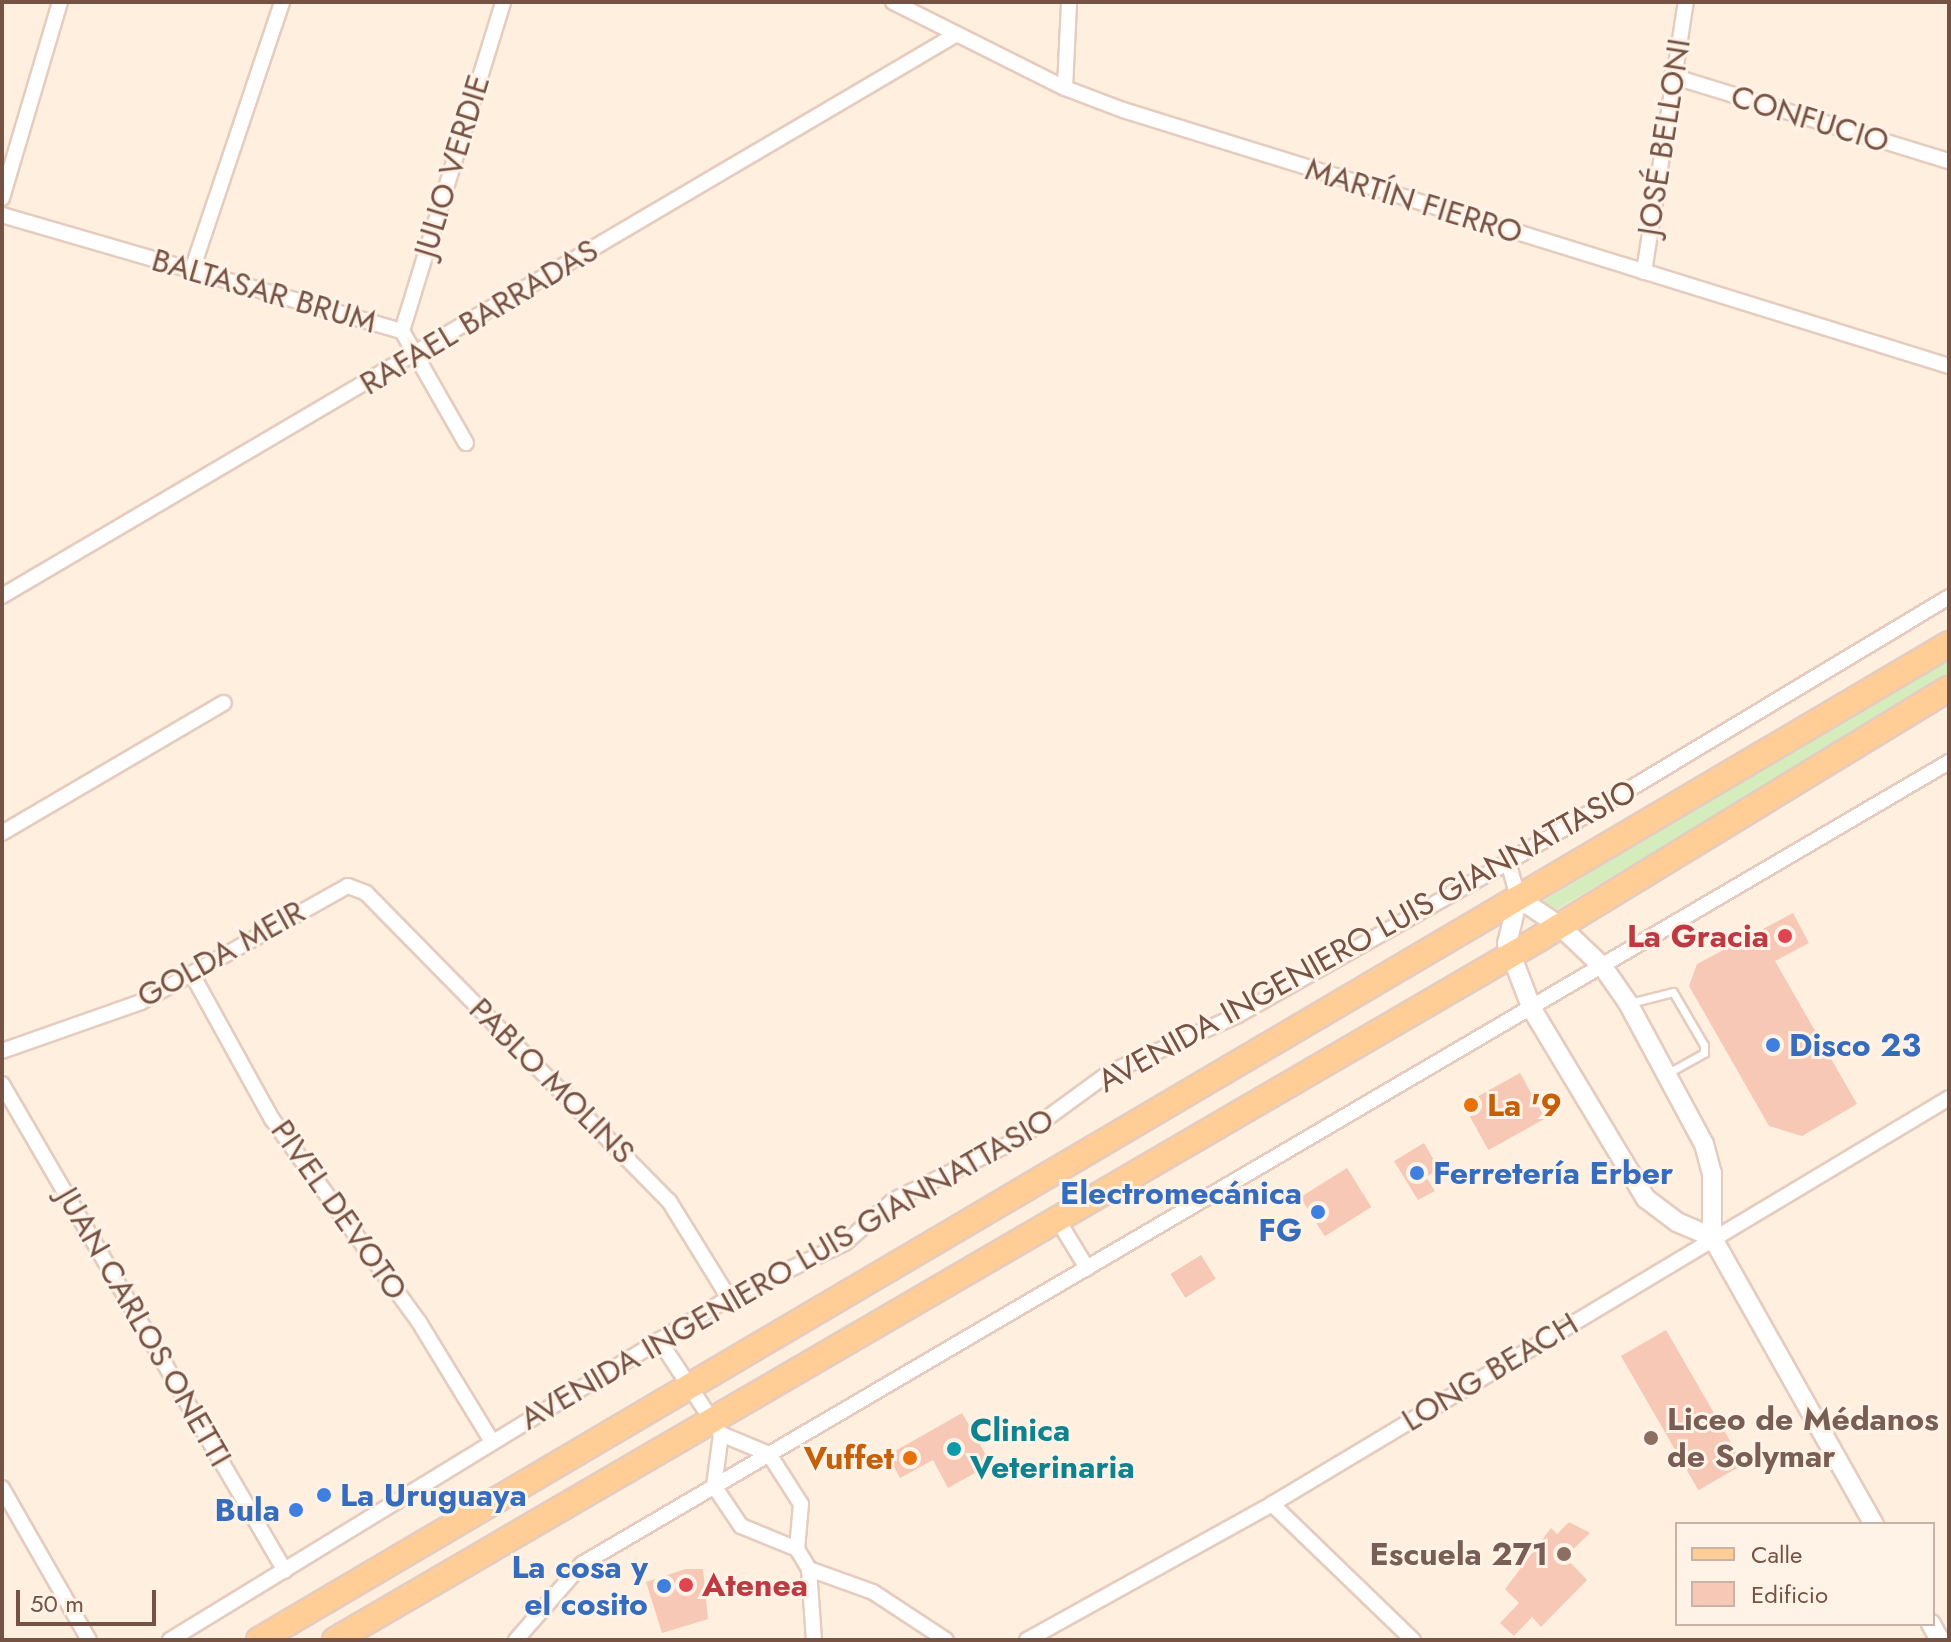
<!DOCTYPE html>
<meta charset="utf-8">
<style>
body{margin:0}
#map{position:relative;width:1951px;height:1642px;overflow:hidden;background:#feefdf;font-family:Jost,sans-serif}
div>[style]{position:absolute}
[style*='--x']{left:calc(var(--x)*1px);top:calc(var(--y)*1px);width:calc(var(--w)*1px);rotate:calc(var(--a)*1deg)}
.green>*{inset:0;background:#d5ecbd}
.building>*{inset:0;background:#f6c8b5;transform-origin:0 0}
.roads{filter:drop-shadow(2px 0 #e5ccbe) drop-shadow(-2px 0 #e5ccbe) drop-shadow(0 2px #e5ccbe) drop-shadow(0 -2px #e5ccbe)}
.service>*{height:7px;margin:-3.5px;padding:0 3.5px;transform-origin:3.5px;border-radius:3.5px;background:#fff}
.minor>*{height:14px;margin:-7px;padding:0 7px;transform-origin:7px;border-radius:7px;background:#fff}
.tertiary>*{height:18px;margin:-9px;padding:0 9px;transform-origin:9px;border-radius:9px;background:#fff}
.primary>*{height:24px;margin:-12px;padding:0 12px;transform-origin:12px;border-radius:12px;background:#ffcd95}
.dots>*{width:22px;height:22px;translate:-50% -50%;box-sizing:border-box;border:4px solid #fff3e7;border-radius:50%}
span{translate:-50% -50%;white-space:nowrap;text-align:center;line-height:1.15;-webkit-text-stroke:6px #fff3e7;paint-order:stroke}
.street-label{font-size:32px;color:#765245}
.health-label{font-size:32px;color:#be3a42;font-weight:700}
.right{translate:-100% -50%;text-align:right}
.left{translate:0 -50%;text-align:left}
.shop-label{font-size:32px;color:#366cbe;font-weight:700}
.food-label{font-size:32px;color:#c56008;font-weight:700}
.education-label{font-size:32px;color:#785e54;font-weight:700}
.culture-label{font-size:32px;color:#0d838f;font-weight:700}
.frame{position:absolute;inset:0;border:4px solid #765245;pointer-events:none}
.legend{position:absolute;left:1675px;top:1522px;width:260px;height:104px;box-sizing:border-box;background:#fff3e7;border:2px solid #c8b3a6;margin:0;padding:10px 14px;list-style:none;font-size:24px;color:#765245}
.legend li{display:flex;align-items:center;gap:16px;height:40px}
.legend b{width:40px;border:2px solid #c8b3a6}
.scale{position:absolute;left:16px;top:1590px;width:140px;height:36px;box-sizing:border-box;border:4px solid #765245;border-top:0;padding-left:10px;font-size:24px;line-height:28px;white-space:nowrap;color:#765245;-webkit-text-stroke:6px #fff3e7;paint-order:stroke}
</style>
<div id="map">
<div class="green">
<div style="clip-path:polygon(1949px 656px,1949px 676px,1551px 913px,1538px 904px)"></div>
</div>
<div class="building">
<div style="clip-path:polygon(1793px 913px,1809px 943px,1775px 961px,1857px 1104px,1802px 1136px,1769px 1126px,1689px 986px,1697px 964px)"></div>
<div style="left:1520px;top:1073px;width:52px;height:65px;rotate:61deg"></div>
<div style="clip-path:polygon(1424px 1143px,1439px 1169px,1426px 1177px,1435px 1191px,1418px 1200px,1394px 1161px)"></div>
<div style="left:1347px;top:1168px;width:46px;height:55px;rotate:58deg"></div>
<div style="left:1201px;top:1255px;width:28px;height:36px;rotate:58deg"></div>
<div style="left:1666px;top:1330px;width:155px;height:52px;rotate:60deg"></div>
<div style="clip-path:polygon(962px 1413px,991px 1464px,948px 1488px,933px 1460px,900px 1478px,888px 1455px)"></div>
<div style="clip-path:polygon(1569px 1522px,1590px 1533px,1565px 1557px,1587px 1580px,1541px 1627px,1532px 1617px,1514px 1636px,1500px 1623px,1519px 1603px,1505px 1589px,1551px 1528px,1557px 1534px)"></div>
<div style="clip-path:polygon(686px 1569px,703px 1569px,708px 1619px,662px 1633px,646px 1582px)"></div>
</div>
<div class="roads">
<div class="service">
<div style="--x:1630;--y:1003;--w:44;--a:-14.3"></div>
<div style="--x:1673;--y:992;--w:61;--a:59.7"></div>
<div style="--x:1704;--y:1045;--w:8;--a:90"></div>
<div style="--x:1704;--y:1053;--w:41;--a:150.9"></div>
</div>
<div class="minor">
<div style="--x:893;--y:2;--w:192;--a:26.6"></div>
<div style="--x:1065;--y:88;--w:62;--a:20.8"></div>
<div style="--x:1123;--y:110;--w:865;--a:17.22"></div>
<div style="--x:1672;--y:76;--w:290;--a:17.1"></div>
<div style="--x:1065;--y:88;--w:86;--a:-87.3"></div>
<div style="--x:2;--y:198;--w:204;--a:-73.5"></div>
<div style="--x:2;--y:215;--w:416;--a:16.2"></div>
<div style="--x:402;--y:331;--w:129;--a:60.3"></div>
<div style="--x:192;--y:270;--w:283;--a:-71.4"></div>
<div style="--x:1644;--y:272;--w:273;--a:-81.2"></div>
<div style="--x:402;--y:331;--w:344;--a:-72.9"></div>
<div style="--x:2;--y:596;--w:1106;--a:-30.48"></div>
<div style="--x:2;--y:833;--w:257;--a:-30.4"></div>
<div style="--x:1508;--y:862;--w:37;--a:74"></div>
<div style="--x:193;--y:976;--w:163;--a:61.1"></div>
<div style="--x:272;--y:1119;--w:251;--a:54.1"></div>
<div style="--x:419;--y:1322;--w:138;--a:58.6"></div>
<div style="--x:2;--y:1051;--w:147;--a:-19.4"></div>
<div style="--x:141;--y:1002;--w:237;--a:-29.3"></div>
<div style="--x:348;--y:886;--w:19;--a:21"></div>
<div style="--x:366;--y:893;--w:432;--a:45.5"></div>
<div style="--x:669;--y:1201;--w:114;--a:58.3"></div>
<div style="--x:2;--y:1084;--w:563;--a:59.84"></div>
<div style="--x:1056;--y:1217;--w:60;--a:58.7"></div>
<div style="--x:659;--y:1340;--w:113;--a:56.6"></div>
<div style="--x:721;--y:1434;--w:52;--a:22.6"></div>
<div style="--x:769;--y:1454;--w:59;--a:57.4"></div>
<div style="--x:801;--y:1504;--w:45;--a:95.1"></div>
<div style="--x:721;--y:1434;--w:52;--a:97.7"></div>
<div style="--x:714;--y:1486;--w:48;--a:56"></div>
<div style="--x:741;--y:1526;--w:61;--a:22.3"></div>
<div style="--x:797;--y:1549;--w:23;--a:59"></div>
<div style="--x:809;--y:1569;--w:71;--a:86"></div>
<div style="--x:2;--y:1488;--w:175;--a:60.2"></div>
<div style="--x:1272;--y:1504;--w:196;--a:44"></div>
<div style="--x:809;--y:1569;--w:68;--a:19.8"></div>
<div style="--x:873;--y:1592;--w:87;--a:33.3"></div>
<div style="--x:170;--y:1640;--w:655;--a:-31.46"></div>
<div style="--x:729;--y:1298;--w:128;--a:-25.4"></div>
<div style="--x:845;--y:1243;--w:65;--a:-41.3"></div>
<div style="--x:894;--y:1200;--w:137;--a:-26"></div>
<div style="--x:1017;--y:1140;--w:114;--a:-36.1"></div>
<div style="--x:1109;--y:1073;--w:141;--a:-24.2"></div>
<div style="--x:1238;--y:1015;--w:310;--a:-29.5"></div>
<div style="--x:1508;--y:862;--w:514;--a:-31"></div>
<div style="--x:516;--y:1640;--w:101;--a:-49"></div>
<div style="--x:582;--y:1564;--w:1585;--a:-30.4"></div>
<div style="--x:1027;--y:1640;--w:280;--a:-29"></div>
<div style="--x:1272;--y:1504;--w:789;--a:-30.95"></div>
</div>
<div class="tertiary">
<div style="--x:1712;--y:1237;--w:38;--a:-157"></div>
<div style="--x:1677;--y:1222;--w:39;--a:-143"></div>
<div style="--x:1646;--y:1199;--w:222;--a:-121"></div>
<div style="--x:1532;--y:1009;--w:70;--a:-111"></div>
<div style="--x:1507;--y:944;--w:47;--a:-76.6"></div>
<div style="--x:1518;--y:898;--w:50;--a:33.7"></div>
<div style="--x:1560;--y:926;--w:59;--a:43.6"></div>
<div style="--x:1603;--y:967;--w:44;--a:55.2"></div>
<div style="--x:1628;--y:1003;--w:160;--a:61.7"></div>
<div style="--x:1704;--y:1144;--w:30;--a:75"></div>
<div style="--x:1712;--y:1173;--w:64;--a:90"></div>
<div style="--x:1712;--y:1237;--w:330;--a:60.6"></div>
<div style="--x:1931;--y:1624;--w:18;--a:61"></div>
</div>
<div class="primary">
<div style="--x:259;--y:1640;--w:1962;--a:-30.51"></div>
<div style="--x:335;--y:1640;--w:1395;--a:-30.22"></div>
<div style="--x:1540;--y:938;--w:479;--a:-31.4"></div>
</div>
</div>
<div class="dots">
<div style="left:1785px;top:936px;background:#e0444e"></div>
<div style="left:1773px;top:1045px;background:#3f7fe0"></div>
<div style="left:1471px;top:1105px;background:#e8710a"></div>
<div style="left:1417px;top:1173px;background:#3f7fe0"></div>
<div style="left:1318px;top:1212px;background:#3f7fe0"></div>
<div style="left:1651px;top:1438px;background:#8d6e63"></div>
<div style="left:954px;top:1449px;background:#0f9aa8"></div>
<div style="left:910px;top:1458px;background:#e8710a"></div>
<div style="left:324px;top:1495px;background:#3f7fe0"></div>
<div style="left:296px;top:1510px;background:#3f7fe0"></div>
<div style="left:1564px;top:1554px;background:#8d6e63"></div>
<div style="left:686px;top:1585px;background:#e0444e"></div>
<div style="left:664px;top:1586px;background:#3f7fe0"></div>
</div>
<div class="street-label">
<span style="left:1810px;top:119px;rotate:17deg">CONFUCIO</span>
<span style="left:1664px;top:137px;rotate:-81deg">JOSÉ BELLONI</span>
<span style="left:452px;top:166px;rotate:-73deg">JULIO VERDIE</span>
<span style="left:1414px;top:201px;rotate:17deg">MARTÍN FIERRO</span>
<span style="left:264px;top:291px;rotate:16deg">BALTASAR BRUM</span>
<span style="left:479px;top:317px;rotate:-31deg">RAFAEL BARRADAS</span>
<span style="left:1367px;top:936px;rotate:-29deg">AVENIDA INGENIERO LUIS GIANNATTASIO</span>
<span style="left:221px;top:954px;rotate:-29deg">GOLDA MEIR</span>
<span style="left:552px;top:1081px;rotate:45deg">PABLO MOLINS</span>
<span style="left:339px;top:1210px;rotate:55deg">PIVEL DEVOTO</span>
<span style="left:787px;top:1269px;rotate:-30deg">AVENIDA INGENIERO LUIS GIANNATTASIO</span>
<span style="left:144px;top:1327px;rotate:60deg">JUAN CARLOS ONETTI</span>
<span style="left:1490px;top:1372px;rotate:-31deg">LONG BEACH</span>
</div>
<div class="health-label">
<span class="right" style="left:1769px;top:936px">La Gracia</span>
<span class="left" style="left:702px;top:1585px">Atenea</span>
</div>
<div class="shop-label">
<span class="left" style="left:1789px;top:1045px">Disco 23</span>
<span class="left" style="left:1433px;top:1173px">Ferretería Erber</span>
<span class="right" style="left:1302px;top:1212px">Electromecánica<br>FG</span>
<span class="left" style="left:340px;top:1495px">La Uruguaya</span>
<span class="right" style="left:280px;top:1510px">Bula</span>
<span class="right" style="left:648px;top:1586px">La cosa y<br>el cosito</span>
</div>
<div class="food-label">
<span class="left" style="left:1487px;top:1105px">La '9</span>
<span class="right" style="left:894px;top:1458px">Vuffet</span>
</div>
<div class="education-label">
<span class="left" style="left:1667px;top:1438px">Liceo de Médanos<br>de Solymar</span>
<span class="right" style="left:1548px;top:1554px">Escuela 271</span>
</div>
<div class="culture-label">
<span class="left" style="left:970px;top:1449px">Clinica<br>Veterinaria</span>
</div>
<div class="frame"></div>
<ul class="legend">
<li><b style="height:10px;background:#ffcd95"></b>Calle</li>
<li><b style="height:22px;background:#f6c8b5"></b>Edificio</li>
</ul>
<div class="scale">50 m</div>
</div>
